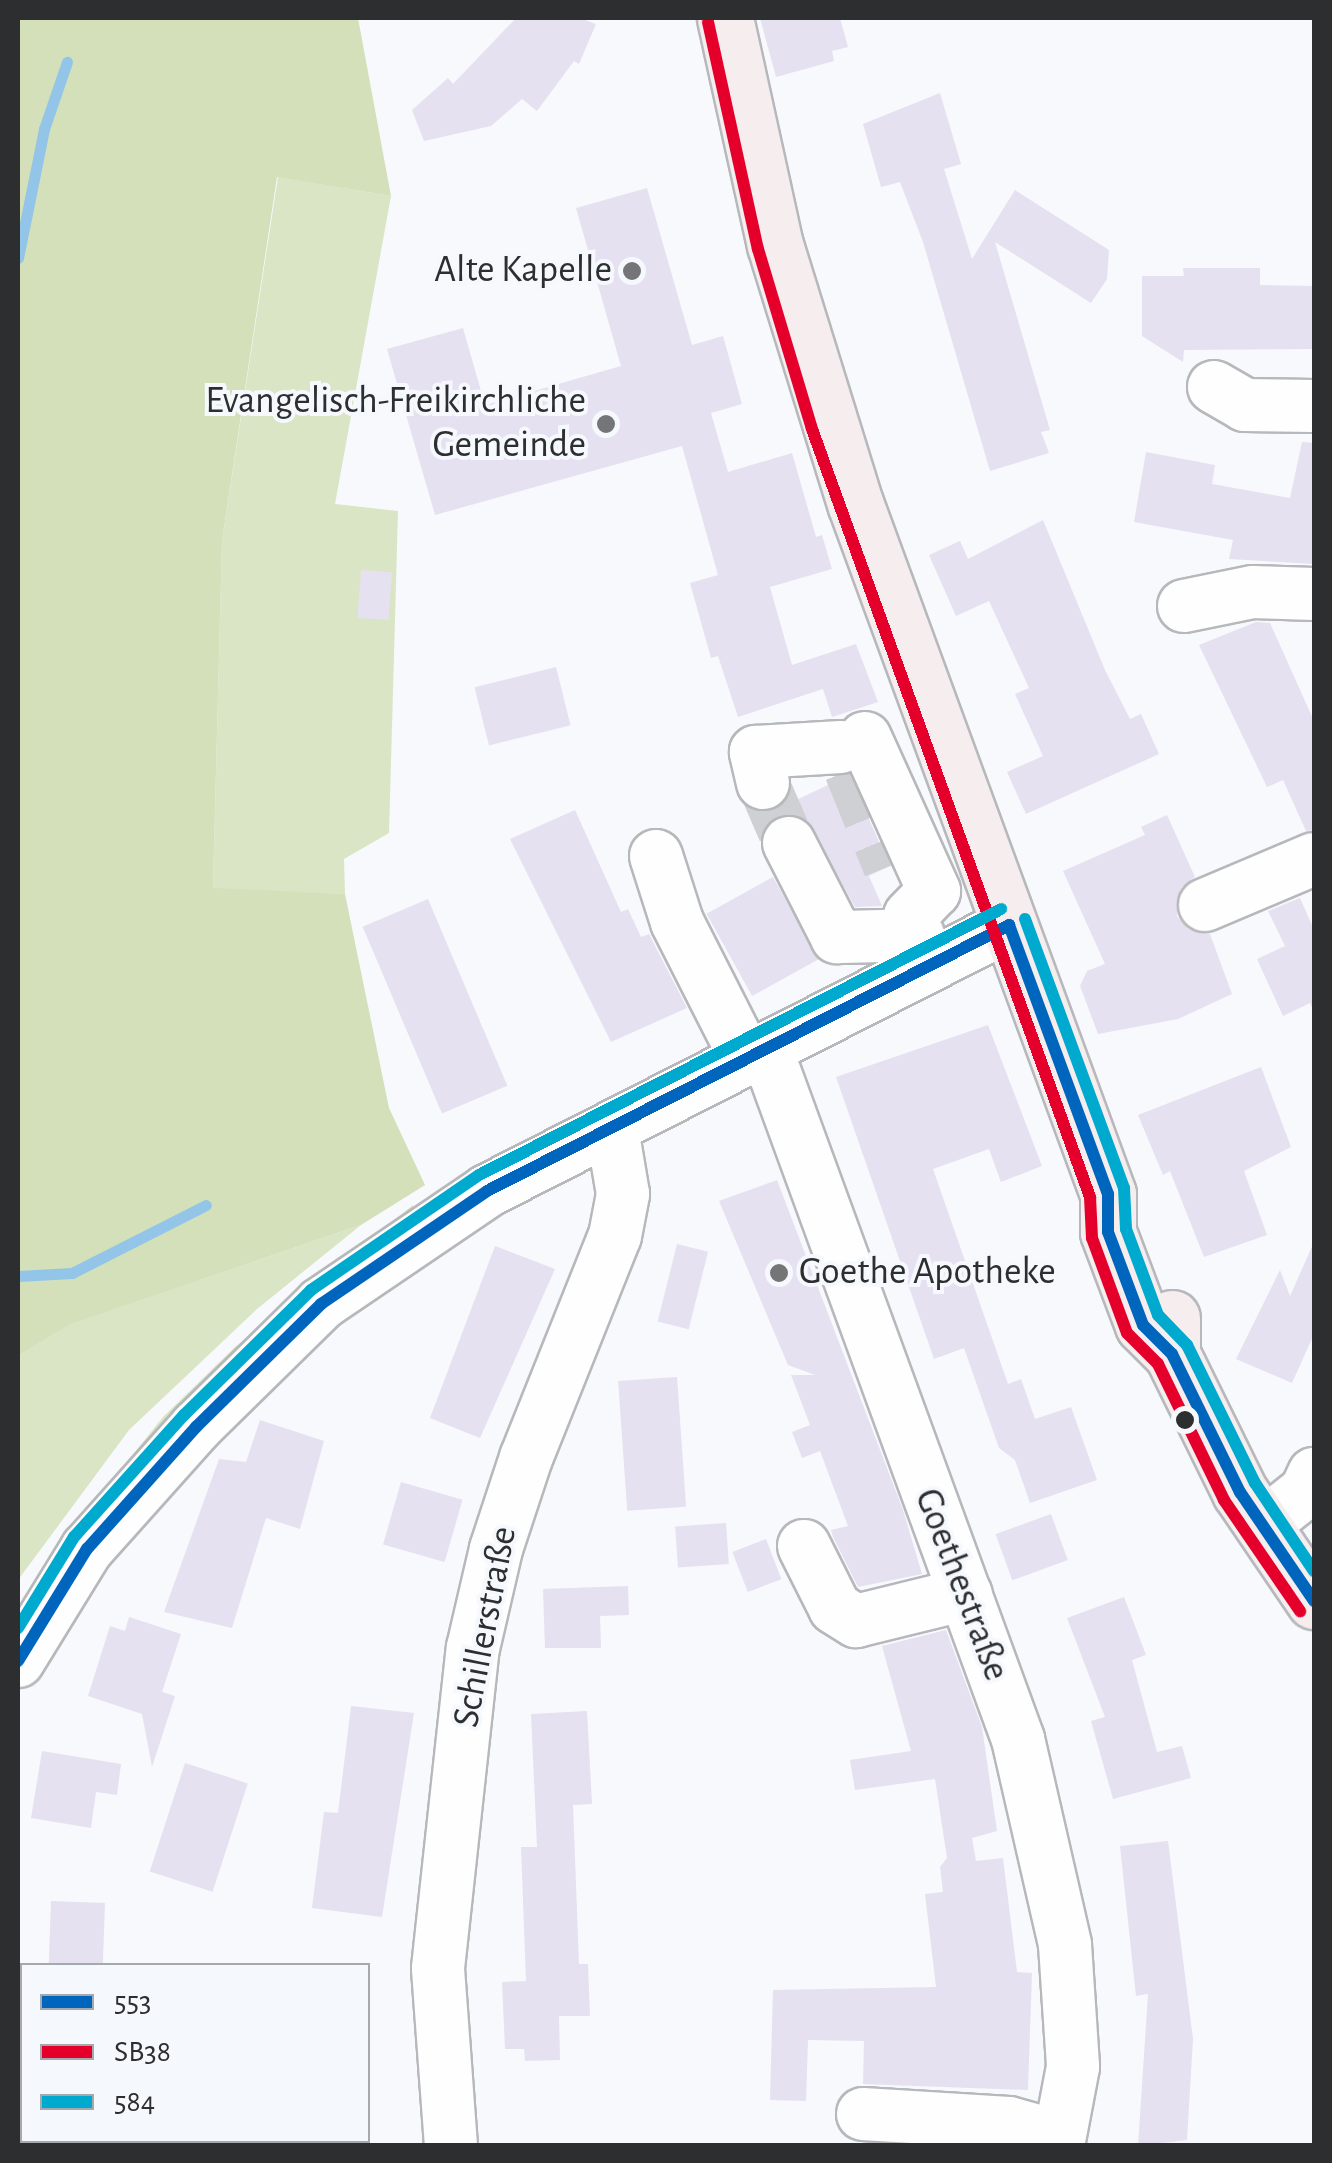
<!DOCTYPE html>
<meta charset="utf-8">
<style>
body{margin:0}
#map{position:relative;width:1332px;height:2163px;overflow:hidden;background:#f7f9fc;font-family:"Alegreya Sans",sans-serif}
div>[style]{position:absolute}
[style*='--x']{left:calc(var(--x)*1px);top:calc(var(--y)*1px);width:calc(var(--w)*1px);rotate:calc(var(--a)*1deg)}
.green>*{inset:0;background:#d9e5c4}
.forest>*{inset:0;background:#d3e0b9}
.stream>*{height:11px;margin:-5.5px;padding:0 5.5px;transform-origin:5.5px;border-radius:5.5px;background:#92c5e7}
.building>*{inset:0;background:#e5e1f0;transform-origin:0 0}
.minor-tunnel>*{height:52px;margin-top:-26px;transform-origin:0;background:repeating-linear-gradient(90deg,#ced0d3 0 52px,transparent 0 78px)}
.roads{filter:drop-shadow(2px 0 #b6b8bb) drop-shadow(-2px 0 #b6b8bb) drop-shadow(0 2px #b6b8bb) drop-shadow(0 -2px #b6b8bb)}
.minor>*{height:52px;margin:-26px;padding:0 26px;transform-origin:26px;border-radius:26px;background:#fefeff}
.major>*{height:55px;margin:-27.5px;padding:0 27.5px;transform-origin:27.5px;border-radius:27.5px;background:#f5edee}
.bus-1>*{height:12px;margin:-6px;padding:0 6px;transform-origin:6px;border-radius:6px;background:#0065bd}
.bus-2>*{height:12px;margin:-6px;padding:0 6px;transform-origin:6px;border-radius:6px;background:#e4002b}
.bus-3>*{height:12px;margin:-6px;padding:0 6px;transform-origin:6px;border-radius:6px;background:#00a9ce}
.dots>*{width:28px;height:28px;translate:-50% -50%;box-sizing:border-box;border:5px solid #f5f9fe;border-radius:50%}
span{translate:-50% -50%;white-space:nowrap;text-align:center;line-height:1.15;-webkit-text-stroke:8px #f5f9fe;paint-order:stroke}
.poi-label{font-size:38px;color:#2c2e30}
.right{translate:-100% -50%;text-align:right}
.left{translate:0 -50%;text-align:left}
.street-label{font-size:38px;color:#2c2e30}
.frame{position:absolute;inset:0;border:20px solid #2c2e30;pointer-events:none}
.legend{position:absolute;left:20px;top:1963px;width:350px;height:180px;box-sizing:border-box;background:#f5f9fe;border:2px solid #a5a8ac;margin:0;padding:12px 18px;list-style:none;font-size:30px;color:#2c2e30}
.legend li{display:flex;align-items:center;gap:20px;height:50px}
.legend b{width:50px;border:2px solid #a5a8ac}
</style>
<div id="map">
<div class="green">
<div style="clip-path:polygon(278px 177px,391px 196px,335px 504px,398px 511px,389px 833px,344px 859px,345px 894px,213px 889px,222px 541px)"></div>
<div style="clip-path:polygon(413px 1205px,415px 1217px,74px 1528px,163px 1417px,235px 1347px)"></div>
<div style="clip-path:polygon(361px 1225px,257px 1309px,129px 1430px,18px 1580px,18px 1356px,67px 1325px)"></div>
</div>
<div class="forest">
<div style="clip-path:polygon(18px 18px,358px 18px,391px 196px,277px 177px,222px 541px,213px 888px,345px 894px,389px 1108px,425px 1185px,361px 1225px,68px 1325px,18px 1356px)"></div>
</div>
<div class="stream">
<div style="--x:18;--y:258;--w:132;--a:-78.6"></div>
<div style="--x:44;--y:129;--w:71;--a:-71.1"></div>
<div style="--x:18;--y:1276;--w:54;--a:-3.2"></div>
<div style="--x:72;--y:1273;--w:150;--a:-26.9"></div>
</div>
<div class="building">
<div style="clip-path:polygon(516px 18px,580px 18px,596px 24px,579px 64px,574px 61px,537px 111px,522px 99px,491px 126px,424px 141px,412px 110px,448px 78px,453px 84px)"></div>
<div style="clip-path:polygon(760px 18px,840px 18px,848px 47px,832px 51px,834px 61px,776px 77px)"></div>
<div style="clip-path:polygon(940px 93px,961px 164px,944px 169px,972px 259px,1015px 190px,1109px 250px,1107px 279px,1091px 303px,995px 242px,1050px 430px,1041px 432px,1049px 453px,990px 471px,923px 242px,900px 182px,881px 187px,863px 124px)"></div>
<div style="clip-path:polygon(647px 188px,692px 345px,723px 336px,742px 404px,711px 413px,728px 472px,792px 453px,816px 537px,822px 535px,832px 569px,770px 587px,792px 665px,856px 644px,878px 702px,832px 717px,823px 689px,738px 717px,718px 656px,711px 658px,690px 583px,718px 575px,682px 446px,435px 515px,387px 349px,463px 328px,485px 405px,621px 366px,576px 208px)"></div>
<div style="clip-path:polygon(1183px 268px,1260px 268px,1260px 285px,1314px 286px,1314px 349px,1184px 350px,1183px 362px,1142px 336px,1142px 276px,1184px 276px)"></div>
<div style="clip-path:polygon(1302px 442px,1314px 443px,1314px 564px,1229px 559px,1233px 540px,1134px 522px,1146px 452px,1215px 465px,1212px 484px,1290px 498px)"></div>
<div style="clip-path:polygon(1043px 520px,1105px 670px,1130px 719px,1141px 714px,1159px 754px,1026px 814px,1007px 772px,1043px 756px,1015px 694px,1029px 688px,989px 601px,956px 616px,929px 555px,960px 541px,968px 559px)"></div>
<div style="left:361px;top:570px;width:31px;height:48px;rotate:4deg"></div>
<div style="clip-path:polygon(1256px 622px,1270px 623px,1314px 721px,1314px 830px,1306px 831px,1283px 780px,1267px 787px,1199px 645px)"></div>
<div style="left:556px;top:667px;width:60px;height:84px;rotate:76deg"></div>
<div style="clip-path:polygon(849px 775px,890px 866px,869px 876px,882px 906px,855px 907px,806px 818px,776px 816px,762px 832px,753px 811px,771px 812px)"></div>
<div style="clip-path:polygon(575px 810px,621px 912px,628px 909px,641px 937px,649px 934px,687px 1008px,611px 1042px,510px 839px)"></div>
<div style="clip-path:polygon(1167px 815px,1195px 877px,1181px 888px,1177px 916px,1188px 929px,1210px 934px,1232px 994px,1178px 1019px,1098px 1034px,1080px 986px,1087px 971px,1105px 964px,1063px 871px,1145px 835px,1141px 827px)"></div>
<div style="left:773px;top:877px;width:94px;height:76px;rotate:61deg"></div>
<div style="clip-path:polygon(1300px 898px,1314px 930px,1314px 1012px,1310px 1003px,1283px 1016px,1257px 959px,1285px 946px,1268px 911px)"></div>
<div style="left:428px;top:899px;width:203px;height:71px;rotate:67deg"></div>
<div style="clip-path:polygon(988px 1025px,1042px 1166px,1001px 1182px,989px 1149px,933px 1169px,1008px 1384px,1021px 1379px,1035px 1419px,1071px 1407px,1097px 1480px,1030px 1503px,1015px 1460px,999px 1448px,964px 1348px,934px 1359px,836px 1077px)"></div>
<div style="clip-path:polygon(1261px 1067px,1291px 1147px,1244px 1171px,1267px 1235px,1204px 1257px,1170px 1171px,1163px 1175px,1138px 1115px)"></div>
<div style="clip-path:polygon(777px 1180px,903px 1510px,922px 1574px,858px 1587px,833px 1537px,831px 1530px,848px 1526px,820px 1451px,802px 1458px,792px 1432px,810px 1425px,791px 1375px,815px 1375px,788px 1365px,719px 1201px)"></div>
<div style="clip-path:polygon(1314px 1242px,1314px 1334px,1292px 1383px,1236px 1359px,1280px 1270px,1290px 1296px)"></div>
<div style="left:677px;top:1244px;width:32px;height:80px;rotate:14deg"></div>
<div style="clip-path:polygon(495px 1246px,555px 1269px,480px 1438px,430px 1418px)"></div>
<div style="left:677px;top:1377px;width:130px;height:59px;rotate:86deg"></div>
<div style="clip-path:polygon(260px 1420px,324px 1441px,300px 1529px,266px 1518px,232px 1628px,164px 1612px,219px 1459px,246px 1462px)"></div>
<div style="left:401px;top:1482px;width:64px;height:65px;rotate:16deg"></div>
<div style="left:1051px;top:1514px;width:49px;height:59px;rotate:70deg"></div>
<div style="left:726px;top:1523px;width:41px;height:51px;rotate:86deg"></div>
<div style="left:766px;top:1539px;width:43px;height:36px;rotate:69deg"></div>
<div style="clip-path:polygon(628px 1586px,629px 1615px,600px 1616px,601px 1648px,545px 1648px,543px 1589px)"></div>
<div style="clip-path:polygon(1124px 1597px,1146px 1655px,1132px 1660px,1157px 1752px,1182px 1746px,1191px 1778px,1113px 1799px,1091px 1721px,1105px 1717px,1067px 1618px)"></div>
<div style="clip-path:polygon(129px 1617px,181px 1634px,162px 1692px,175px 1696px,152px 1767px,142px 1714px,88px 1696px,110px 1626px,125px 1631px)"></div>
<div style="clip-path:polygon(946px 1630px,982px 1727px,997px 1831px,972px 1838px,976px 1861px,1003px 1858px,1017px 1972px,1032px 1973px,1028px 2090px,863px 2084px,864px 2041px,808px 2040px,806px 2101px,770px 2100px,773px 1990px,936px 1987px,925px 1894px,943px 1892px,940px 1867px,947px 1858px,935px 1779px,855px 1790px,850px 1760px,911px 1751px,882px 1646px)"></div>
<div style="clip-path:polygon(351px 1706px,414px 1713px,382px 1917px,312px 1908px,324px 1812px,338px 1813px)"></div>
<div style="clip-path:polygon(587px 1711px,592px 1804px,573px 1805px,579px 1964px,588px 1964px,590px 2016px,559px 2016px,560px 2060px,525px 2061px,524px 2049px,505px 2049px,502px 1982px,526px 1981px,521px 1847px,537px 1847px,531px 1714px)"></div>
<div style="clip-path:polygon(42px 1751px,121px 1764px,117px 1795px,96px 1792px,91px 1828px,31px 1818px)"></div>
<div style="left:185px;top:1763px;width:66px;height:114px;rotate:18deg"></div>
<div style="clip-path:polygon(1168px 1841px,1193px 2039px,1187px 2140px,1138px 2146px,1148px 1994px,1136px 1996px,1120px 1846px)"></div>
<div style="left:51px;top:1901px;width:54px;height:65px;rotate:2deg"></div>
</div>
<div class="minor-tunnel">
<div style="--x:850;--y:770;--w:104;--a:67.9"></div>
<div style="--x:763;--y:783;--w:65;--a:66.6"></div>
</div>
<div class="roads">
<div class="minor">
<div style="--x:1214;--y:387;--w:36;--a:30"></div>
<div style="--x:1245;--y:405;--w:69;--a:0.8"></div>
<div style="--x:1184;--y:606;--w:70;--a:-11.5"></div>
<div style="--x:1253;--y:592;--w:61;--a:1.9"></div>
<div style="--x:865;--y:738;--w:168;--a:65.7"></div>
<div style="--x:934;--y:891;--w:35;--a:134"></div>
<div style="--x:763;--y:783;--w:32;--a:-103"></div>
<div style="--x:756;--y:752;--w:85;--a:-3.4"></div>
<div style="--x:789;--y:843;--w:106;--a:62.9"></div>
<div style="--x:837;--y:937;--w:81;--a:-1.4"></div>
<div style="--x:656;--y:856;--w:69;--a:72.3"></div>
<div style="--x:677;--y:922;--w:155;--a:63.1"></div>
<div style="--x:1205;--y:905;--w:118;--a:-22.9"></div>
<div style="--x:766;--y:1049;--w:735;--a:69.94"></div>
<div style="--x:1018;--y:1739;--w:211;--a:77.1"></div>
<div style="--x:1065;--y:1945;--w:122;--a:86.2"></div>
<div style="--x:1073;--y:2067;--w:80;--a:100.8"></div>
<div style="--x:1262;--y:1526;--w:56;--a:-38.5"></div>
<div style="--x:1306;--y:1491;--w:19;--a:-65"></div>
<div style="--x:804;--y:1546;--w:69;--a:63.4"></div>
<div style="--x:835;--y:1608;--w:25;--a:32"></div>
<div style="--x:856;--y:1621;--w:113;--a:-13.8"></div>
<div style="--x:18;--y:1661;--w:132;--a:-58.4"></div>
<div style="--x:87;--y:1549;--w:164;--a:-48.2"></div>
<div style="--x:196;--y:1427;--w:175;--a:-44.5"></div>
<div style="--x:321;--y:1304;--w:201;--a:-34.2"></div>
<div style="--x:487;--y:1191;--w:586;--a:-27"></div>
<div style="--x:863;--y:2114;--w:146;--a:3.5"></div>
<div style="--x:1009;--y:2123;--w:52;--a:15.6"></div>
<div style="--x:451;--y:2146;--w:178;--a:-94.2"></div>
<div style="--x:438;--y:1968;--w:322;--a:-83.8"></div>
<div style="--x:473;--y:1648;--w:102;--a:-76.9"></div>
<div style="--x:496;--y:1549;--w:96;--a:-71.8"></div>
<div style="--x:526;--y:1458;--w:239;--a:-68.2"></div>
<div style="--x:615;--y:1236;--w:43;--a:-79.2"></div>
<div style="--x:623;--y:1194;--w:66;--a:-99.6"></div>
</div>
<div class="major">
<div style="--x:725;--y:18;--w:232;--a:77.6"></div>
<div style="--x:775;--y:245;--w:270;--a:72.8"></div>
<div style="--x:855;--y:503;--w:736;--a:69.89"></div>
<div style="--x:1108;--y:1194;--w:38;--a:90"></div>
<div style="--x:1108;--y:1232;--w:99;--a:69.4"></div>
<div style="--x:1143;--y:1325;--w:41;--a:45"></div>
<div style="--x:1172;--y:1318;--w:36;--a:90"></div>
<div style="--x:1172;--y:1354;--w:154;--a:63.8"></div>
<div style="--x:1240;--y:1492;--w:132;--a:55.8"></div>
</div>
</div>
<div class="bus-1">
<div style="--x:1009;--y:925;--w:287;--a:69.8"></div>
<div style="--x:1108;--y:1194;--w:38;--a:90"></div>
<div style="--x:1108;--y:1232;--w:99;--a:69.4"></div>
<div style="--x:1143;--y:1325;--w:41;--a:45"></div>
<div style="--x:1172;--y:1354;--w:154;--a:63.8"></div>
<div style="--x:1240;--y:1492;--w:132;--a:55.8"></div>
<div style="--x:18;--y:1661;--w:132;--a:-58.4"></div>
<div style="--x:87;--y:1549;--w:164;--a:-48.2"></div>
<div style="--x:196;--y:1427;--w:175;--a:-44.5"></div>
<div style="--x:321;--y:1304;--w:201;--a:-34.2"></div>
<div style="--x:487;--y:1191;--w:586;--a:-27"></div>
</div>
<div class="bus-2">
<div style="--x:708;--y:22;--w:232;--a:77.6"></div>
<div style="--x:758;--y:249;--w:188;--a:73.3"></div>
<div style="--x:812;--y:429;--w:817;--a:70.1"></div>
<div style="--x:1090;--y:1197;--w:41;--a:87.2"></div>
<div style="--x:1092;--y:1238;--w:101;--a:69.8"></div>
<div style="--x:1127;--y:1333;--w:44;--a:45"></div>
<div style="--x:1158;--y:1364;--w:151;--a:64.1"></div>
<div style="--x:1224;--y:1500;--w:135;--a:55.6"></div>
</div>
<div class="bus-3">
<div style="--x:1025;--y:919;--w:287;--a:69.8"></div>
<div style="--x:1124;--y:1188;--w:41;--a:87.2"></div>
<div style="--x:1126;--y:1229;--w:92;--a:69.6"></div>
<div style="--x:1158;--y:1315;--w:42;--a:46"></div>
<div style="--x:1187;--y:1345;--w:154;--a:63.8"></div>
<div style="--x:1255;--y:1483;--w:106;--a:56.2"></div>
<div style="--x:18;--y:1628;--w:107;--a:-58.4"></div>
<div style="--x:74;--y:1537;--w:164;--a:-48"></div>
<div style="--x:184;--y:1415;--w:178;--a:-44.5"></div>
<div style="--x:311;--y:1290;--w:204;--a:-34.4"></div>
<div style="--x:479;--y:1175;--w:586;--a:-27"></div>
</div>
<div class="dots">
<div style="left:632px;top:271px;background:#737577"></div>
<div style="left:606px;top:424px;background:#737577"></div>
<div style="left:779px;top:1273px;background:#737577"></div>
<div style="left:1185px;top:1420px;background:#2c2e30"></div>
</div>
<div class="poi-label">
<span class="right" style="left:612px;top:271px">Alte Kapelle</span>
<span class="right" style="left:586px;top:424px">Evangelisch-Freikirchliche<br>Gemeinde</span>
<span class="left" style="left:799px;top:1273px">Goethe Apotheke</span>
</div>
<div class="street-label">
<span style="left:961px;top:1585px;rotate:69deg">Goethestraße</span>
<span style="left:486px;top:1627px;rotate:-79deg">Schillerstraße</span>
</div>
<div class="frame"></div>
<ul class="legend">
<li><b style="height:12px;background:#0065bd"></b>553</li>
<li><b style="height:12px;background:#e4002b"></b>SB38</li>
<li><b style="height:12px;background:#00a9ce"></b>584</li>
</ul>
</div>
